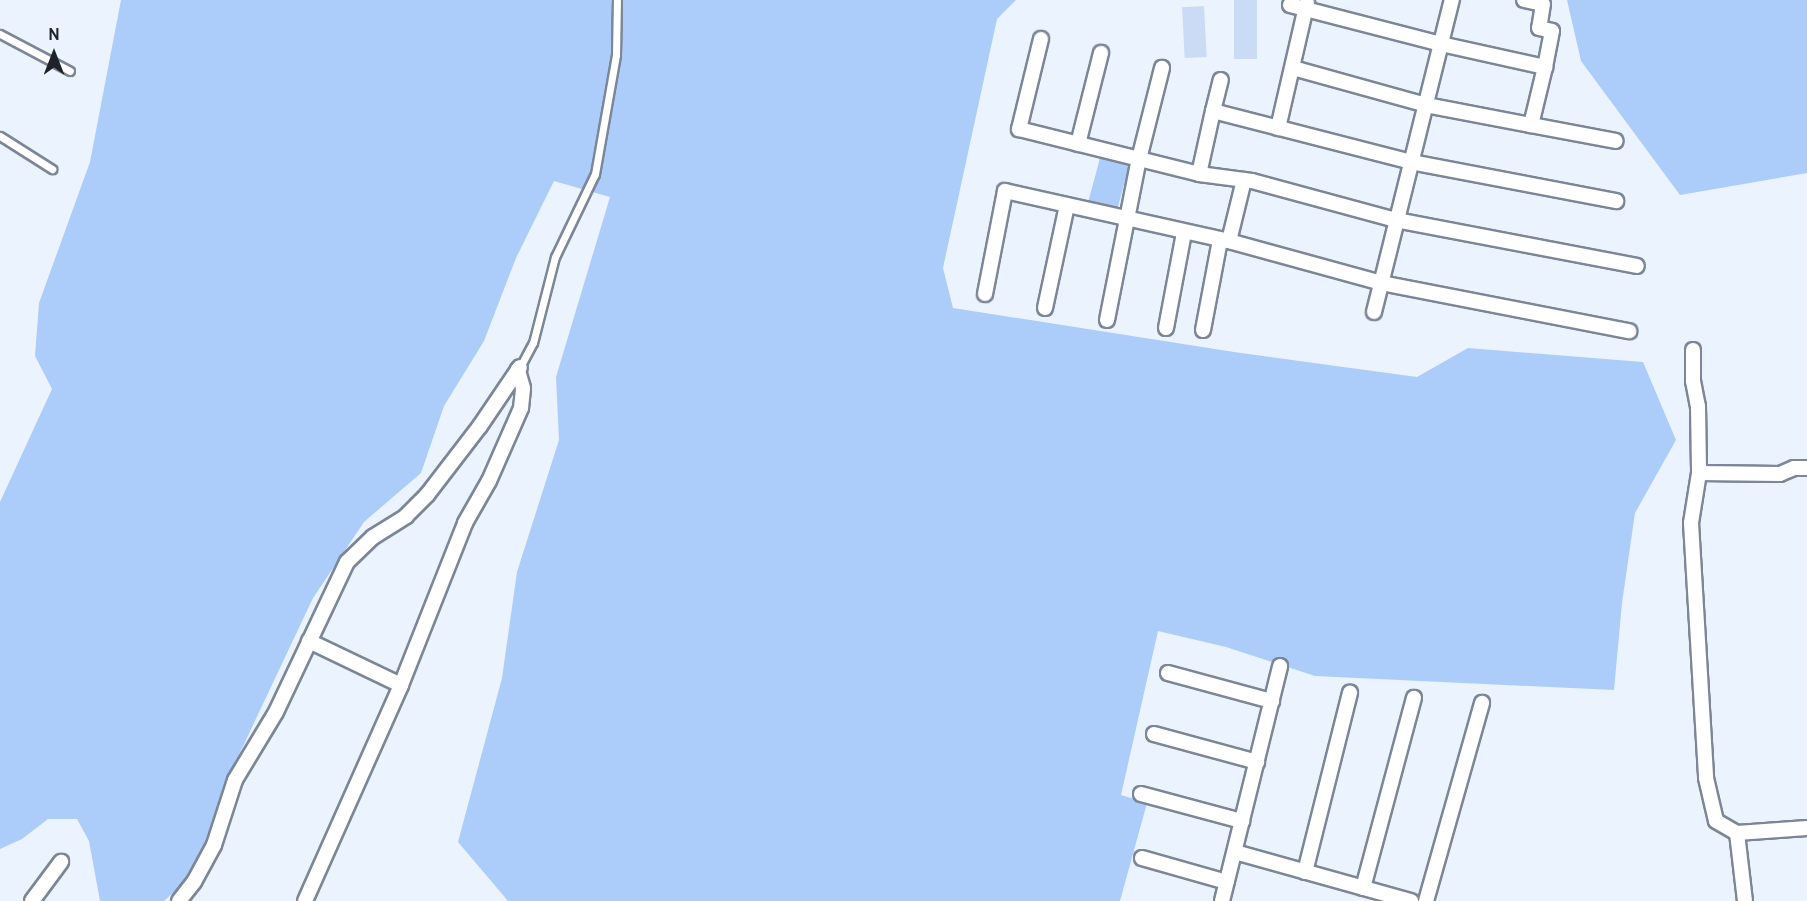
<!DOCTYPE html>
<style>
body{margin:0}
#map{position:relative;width:1807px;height:901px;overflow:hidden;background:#ebf3fe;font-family:Overpass,sans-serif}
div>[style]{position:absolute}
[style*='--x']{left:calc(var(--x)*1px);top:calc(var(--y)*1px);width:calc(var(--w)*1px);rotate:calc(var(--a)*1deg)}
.green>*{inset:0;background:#acccf9;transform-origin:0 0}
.building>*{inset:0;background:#c9dbf5;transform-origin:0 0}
.roads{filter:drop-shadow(2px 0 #7b8696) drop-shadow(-2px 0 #7b8696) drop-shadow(0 2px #7b8696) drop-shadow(0 -2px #7b8696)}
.lane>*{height:7px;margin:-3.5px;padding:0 3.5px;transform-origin:3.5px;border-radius:3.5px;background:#fff}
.street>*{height:14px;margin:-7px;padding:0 7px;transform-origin:7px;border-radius:7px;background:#fff}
span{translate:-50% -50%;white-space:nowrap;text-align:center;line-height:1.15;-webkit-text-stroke:6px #ebf3fe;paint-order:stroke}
.north{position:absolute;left:24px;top:24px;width:60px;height:60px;-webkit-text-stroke:4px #ebf3fe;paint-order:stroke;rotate:0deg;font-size:16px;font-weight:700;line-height:24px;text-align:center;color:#1e2329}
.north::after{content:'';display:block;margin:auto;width:21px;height:27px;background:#1e2329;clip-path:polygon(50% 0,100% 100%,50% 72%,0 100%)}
</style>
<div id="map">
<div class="green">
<div style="clip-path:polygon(121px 0,1016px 0,997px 19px,943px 268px,953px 308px,1234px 352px,1417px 377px,1468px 348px,1643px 362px,1676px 440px,1635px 513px,1622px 603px,1614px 690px,1315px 676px,1226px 647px,1158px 631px,1121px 795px,1147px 803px,1120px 901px,508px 901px,458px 842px,502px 678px,517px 572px,559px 440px,556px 377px,610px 197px,554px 181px,516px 258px,484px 341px,444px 406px,421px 473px,364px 522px,313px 598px,221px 793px,204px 864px,164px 901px,100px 901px,89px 841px,77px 819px,48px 819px,22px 839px,0 849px,0 502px,52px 389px,35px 356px,39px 303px,90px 162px)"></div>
<div style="clip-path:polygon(1567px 0,1807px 0,1807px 173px,1680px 195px,1581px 61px)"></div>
<div style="left:1100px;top:158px;width:30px;height:48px;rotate:15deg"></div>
</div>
<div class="building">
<div style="left:1234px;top:0;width:23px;height:59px"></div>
<div style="left:1204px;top:6px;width:51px;height:22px;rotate:87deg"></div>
</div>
<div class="roads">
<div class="lane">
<div style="--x:0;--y:34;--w:79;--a:27.9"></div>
<div style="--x:0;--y:136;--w:62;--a:32.4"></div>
<div style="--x:520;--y:367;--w:27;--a:-62"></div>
<div style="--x:533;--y:343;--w:89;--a:-75.7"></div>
<div style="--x:555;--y:257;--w:92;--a:-64.3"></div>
<div style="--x:595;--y:174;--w:121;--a:-80"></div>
<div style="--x:616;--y:55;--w:55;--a:-89"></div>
</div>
<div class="street">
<div style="--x:1524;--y:0;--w:19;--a:12"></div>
<div style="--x:1543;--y:4;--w:24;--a:99"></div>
<div style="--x:1539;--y:28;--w:13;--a:13"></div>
<div style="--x:1552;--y:31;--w:37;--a:101"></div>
<div style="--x:1290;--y:5;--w:156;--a:14.5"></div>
<div style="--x:1441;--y:44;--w:107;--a:12.5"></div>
<div style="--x:1545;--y:67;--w:60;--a:103.6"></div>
<div style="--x:1531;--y:125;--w:86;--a:10.7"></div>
<div style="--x:1041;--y:39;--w:93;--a:103.7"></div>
<div style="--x:1019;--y:129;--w:186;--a:14"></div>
<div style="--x:1199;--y:174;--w:65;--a:-77.5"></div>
<div style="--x:1213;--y:111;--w:204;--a:14.4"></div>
<div style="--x:1411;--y:162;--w:209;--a:10.8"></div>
<div style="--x:1293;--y:68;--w:138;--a:15.5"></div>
<div style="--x:1426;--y:105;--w:107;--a:10.8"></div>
<div style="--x:1213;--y:111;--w:32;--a:-76"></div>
<div style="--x:1278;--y:128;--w:129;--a:-77"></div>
<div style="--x:1078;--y:144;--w:94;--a:-75.8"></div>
<div style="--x:1199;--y:174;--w:53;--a:7.5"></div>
<div style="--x:1252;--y:181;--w:149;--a:15.2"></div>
<div style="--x:1396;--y:220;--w:245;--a:10.8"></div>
<div style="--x:1229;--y:241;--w:63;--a:-76.2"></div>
<div style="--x:985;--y:294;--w:105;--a:-79"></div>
<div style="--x:1005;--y:191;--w:230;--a:12.6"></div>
<div style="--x:1229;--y:241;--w:158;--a:15.4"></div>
<div style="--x:1381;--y:283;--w:253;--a:11"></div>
<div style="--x:1045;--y:308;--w:105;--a:-77.9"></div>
<div style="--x:1374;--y:312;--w:322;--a:-76"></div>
<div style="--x:1107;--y:320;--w:164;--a:-78.8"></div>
<div style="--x:1139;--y:159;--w:94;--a:-75.8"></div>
<div style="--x:1166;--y:328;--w:97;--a:-79.3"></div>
<div style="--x:1203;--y:330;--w:92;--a:-79.3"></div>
<div style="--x:1693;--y:350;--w:31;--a:90"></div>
<div style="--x:1693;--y:381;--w:25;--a:79"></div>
<div style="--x:1698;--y:406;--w:67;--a:89.1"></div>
<div style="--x:1807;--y:468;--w:13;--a:180"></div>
<div style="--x:1794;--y:468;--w:15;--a:157"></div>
<div style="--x:1780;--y:474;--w:81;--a:-179.3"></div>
<div style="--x:1699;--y:473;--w:51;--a:99.1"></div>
<div style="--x:1691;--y:523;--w:255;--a:86.6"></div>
<div style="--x:1706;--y:778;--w:44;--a:76.9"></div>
<div style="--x:1716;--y:821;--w:24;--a:30"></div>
<div style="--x:1737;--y:833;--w:70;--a:-4.1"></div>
<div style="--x:309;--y:641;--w:102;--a:25.6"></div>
<div style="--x:1168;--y:673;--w:108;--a:15.1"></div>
<div style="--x:1154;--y:734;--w:107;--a:15.2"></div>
<div style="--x:1141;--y:794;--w:105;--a:15"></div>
<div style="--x:1737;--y:833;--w:68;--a:83.3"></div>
<div style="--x:1235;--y:852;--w:183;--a:15.6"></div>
<div style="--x:1142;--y:858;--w:88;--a:15.8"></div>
<div style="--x:1305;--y:872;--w:185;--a:-75.9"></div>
<div style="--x:1363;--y:888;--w:197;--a:-75"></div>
<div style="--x:32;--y:901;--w:49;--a:-53.4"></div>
<div style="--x:179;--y:901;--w:24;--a:-52"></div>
<div style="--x:194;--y:882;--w:42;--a:-61.6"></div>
<div style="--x:214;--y:845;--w:68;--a:-72.1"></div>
<div style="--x:235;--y:780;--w:79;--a:-58.9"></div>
<div style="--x:276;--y:712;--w:166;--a:-64.7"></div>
<div style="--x:347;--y:562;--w:36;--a:-44"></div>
<div style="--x:373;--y:537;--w:39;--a:-32"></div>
<div style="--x:406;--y:516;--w:30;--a:-45"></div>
<div style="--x:427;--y:495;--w:87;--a:-52.5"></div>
<div style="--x:480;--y:426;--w:71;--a:-55.9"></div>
<div style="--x:305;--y:901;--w:236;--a:-66"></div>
<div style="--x:401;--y:685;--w:174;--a:-68.4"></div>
<div style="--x:465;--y:523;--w:48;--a:-60.3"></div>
<div style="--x:489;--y:481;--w:80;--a:-66.3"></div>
<div style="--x:521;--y:408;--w:20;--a:-84"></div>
<div style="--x:523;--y:388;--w:19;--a:-106"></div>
<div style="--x:1222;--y:901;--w:242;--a:-76.1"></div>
<div style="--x:1426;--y:901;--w:206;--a:-74.2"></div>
</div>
</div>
<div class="north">N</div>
</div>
